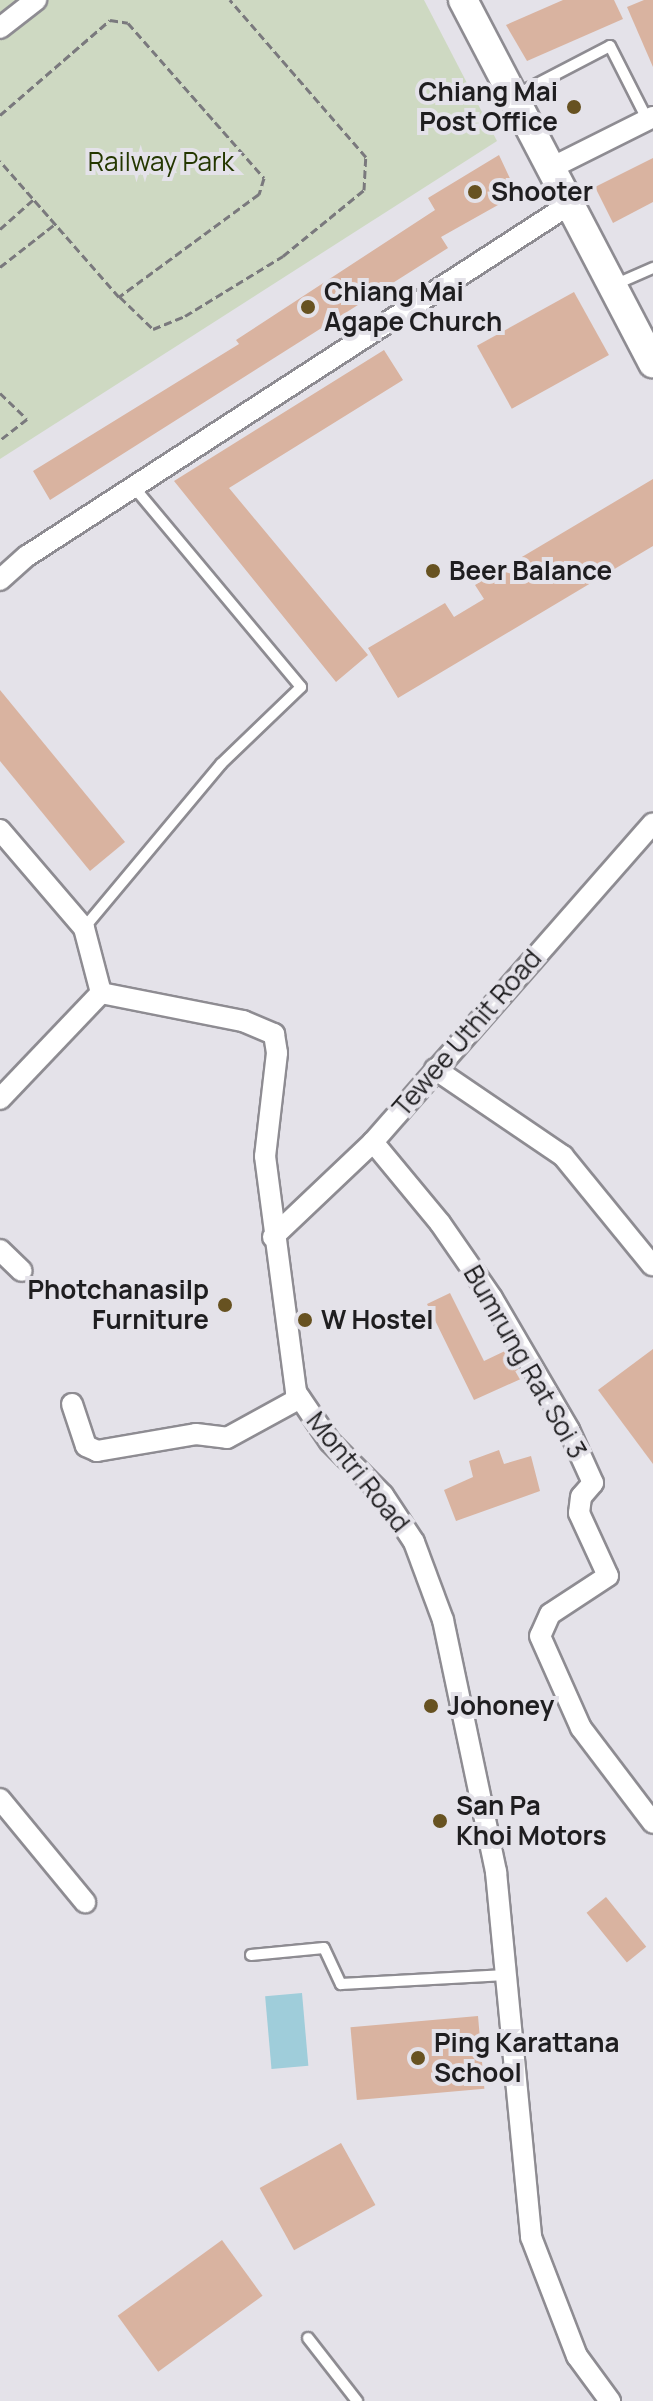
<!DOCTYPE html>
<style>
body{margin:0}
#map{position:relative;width:653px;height:2401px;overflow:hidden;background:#e4e2e9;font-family:Manrope,sans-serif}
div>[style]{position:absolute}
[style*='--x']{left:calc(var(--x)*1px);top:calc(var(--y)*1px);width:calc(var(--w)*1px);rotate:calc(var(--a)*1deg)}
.green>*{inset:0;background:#ced9c2}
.water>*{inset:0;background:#9fcdda;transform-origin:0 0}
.building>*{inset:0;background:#d9b3a0;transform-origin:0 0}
.path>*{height:3px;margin-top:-1.5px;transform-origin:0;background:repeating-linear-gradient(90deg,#7a797d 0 8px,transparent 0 12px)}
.roads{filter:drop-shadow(2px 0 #8e8c92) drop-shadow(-2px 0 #8e8c92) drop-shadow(0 2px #8e8c92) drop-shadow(0 -2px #8e8c92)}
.service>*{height:10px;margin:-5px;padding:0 5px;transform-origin:5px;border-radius:5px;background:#fff}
.minor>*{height:20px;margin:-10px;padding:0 10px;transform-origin:10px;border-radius:10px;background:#fff}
.secondary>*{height:28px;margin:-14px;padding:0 14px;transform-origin:14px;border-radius:14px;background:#fff}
.dots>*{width:22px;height:22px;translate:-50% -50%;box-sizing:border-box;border:4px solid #e4e2e9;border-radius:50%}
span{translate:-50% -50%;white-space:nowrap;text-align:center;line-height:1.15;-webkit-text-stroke:8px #e4e2e9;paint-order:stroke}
.poi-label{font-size:26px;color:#1f1e20;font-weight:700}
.right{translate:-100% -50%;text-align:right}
.left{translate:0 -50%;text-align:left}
.park-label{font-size:26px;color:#243700}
.street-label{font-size:26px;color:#1f1e20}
</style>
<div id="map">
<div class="green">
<div style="clip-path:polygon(0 0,424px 0,497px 141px,0 459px)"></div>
</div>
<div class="water">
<div style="left:302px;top:1993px;width:73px;height:37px;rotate:85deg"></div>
</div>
<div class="building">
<div style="clip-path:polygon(563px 0,614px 0,623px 19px,527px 61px,506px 25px)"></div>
<div style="clip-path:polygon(644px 0,653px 0,653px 67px,627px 7px)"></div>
<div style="clip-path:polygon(499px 155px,514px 187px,512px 197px,441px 237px,448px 248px,50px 500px,33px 471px,239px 344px,236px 340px,435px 210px,428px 198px)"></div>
<div style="clip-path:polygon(653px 158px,653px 202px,613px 223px,595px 187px)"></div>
<div style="left:574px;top:292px;width:72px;height:111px;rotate:61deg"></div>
<div style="clip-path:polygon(384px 350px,403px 380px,229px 488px,368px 655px,336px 682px,174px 481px)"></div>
<div style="clip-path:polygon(653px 479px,653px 546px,398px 698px,368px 648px,445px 603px,454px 617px,484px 599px,475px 585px)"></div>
<div style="clip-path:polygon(0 690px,125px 842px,90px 871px,0 761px)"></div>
<div style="clip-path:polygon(450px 1293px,484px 1361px,507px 1350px,523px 1378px,474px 1400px,427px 1304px)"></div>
<div style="clip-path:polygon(653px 1349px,653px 1464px,598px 1390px)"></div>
<div style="clip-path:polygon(499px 1450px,504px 1464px,531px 1456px,540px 1491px,456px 1521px,444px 1490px,473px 1477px,469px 1461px)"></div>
<div style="left:606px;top:1897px;width:64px;height:25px;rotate:51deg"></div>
<div style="left:478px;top:2016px;width:73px;height:128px;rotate:85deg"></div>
<div style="left:341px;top:2143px;width:71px;height:93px;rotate:61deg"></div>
<div style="left:222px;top:2240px;width:69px;height:129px;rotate:54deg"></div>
</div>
<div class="path">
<div style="--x:0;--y:115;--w:145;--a:-40.8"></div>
<div style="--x:110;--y:20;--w:18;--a:9"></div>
<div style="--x:128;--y:23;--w:206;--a:48.7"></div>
<div style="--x:264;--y:178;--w:17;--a:107"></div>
<div style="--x:259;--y:194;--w:174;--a:143.7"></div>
<div style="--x:119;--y:297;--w:181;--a:-131.2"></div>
<div style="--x:0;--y:229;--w:45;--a:-41.4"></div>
<div style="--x:0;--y:267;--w:70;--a:-38"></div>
<div style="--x:120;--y:297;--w:46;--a:44.1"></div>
<div style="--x:153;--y:329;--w:35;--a:-22"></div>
<div style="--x:185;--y:316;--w:115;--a:-31.5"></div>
<div style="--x:283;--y:256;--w:104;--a:-39.2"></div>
<div style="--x:364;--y:190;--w:33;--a:-87"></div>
<div style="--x:366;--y:157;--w:208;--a:-130.9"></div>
<div style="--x:0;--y:393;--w:37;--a:44"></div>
<div style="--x:27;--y:419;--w:34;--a:142"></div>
</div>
<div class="roads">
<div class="service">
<div style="--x:514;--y:96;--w:108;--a:-27.5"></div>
<div style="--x:610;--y:46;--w:82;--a:63.1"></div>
<div style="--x:614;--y:285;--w:43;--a:-23.6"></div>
<div style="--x:84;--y:928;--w:214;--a:-50.1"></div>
<div style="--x:221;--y:764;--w:111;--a:-43.9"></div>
<div style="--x:301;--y:687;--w:261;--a:-129.9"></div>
<div style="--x:251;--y:1955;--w:73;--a:-5.5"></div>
<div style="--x:324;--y:1948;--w:40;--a:65"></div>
<div style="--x:341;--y:1984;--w:165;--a:-3.1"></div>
<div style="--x:308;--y:2338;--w:80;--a:52.1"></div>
</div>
<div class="minor">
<div style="--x:0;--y:28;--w:46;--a:-37.9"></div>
<div style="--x:551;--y:168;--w:114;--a:-26.6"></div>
<div style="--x:0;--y:580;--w:36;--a:-42"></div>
<div style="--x:27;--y:556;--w:647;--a:-32.95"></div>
<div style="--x:0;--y:830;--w:129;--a:49.4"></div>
<div style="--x:84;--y:928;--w:67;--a:75.3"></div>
<div style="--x:101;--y:993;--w:145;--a:11.2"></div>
<div style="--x:243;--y:1021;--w:34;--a:23"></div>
<div style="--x:274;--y:1034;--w:19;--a:81"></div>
<div style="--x:277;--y:1053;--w:104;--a:96.6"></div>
<div style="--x:265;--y:1156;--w:238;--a:82.5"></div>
<div style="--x:296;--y:1392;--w:60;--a:55.8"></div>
<div style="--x:330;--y:1442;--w:75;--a:45"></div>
<div style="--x:383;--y:1495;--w:56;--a:56.6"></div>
<div style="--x:414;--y:1542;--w:83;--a:69.6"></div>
<div style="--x:443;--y:1620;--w:258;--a:78.1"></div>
<div style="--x:496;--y:1872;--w:367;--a:84.5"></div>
<div style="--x:531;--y:2237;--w:128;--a:68.9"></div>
<div style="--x:577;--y:2356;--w:56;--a:53.7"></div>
<div style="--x:435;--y:1069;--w:155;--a:34.2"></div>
<div style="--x:563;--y:1156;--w:141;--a:50.8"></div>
<div style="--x:0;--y:1099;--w:146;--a:-46.4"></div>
<div style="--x:373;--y:1142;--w:105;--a:50.4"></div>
<div style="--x:440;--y:1223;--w:91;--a:55.3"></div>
<div style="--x:492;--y:1298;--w:153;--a:59.7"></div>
<div style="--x:569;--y:1430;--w:58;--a:65.6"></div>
<div style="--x:593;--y:1483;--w:18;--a:131"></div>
<div style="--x:581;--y:1497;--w:16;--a:97"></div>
<div style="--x:579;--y:1513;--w:69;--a:65.3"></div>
<div style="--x:608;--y:1576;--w:69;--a:146.8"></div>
<div style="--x:550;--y:1614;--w:24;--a:114"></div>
<div style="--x:540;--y:1636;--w:101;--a:66"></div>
<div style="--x:581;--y:1728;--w:119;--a:52.8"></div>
<div style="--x:273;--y:1237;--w:138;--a:-43.5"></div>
<div style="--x:373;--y:1142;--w:424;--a:-48.7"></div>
<div style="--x:0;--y:1250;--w:30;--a:44"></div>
<div style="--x:72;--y:1404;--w:44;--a:71.6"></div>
<div style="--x:86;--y:1446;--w:12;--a:24"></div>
<div style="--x:97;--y:1451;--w:100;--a:-9.7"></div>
<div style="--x:196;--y:1434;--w:31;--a:7"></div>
<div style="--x:227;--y:1438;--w:83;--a:-28.7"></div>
<div style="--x:0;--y:1799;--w:134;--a:50.5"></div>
</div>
<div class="secondary">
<div style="--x:463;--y:0;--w:410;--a:62.4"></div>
</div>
</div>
<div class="dots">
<div style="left:574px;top:107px;background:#675221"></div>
<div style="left:475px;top:192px;background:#675221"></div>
<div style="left:308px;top:307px;background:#675221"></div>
<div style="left:433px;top:571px;background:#675221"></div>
<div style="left:225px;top:1305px;background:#675221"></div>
<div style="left:305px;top:1320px;background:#675221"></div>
<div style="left:431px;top:1706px;background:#675221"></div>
<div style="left:440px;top:1821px;background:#675221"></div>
<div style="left:418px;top:2058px;background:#675221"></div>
</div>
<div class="poi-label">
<span class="right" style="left:558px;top:107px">Chiang Mai<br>Post Office</span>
<span class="left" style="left:491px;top:192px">Shooter</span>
<span class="left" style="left:324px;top:307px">Chiang Mai<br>Agape Church</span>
<span class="left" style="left:449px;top:571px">Beer Balance</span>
<span class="right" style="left:209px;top:1305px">Photchanasilp<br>Furniture</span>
<span class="left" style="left:321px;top:1320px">W Hostel</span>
<span class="left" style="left:447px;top:1706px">Johoney</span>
<span class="left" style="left:456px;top:1821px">San Pa<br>Khoi Motors</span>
<span class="left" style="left:434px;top:2058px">Ping Karattana<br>School</span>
</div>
<div class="park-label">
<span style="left:161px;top:162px">Railway Park</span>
</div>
<div class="street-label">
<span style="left:467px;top:1033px;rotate:-49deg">Tewee Uthit Road</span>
<span style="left:525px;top:1362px;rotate:60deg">Bumrung Rat Soi 3</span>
<span style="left:358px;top:1472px;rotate:51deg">Montri Road</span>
</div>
</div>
